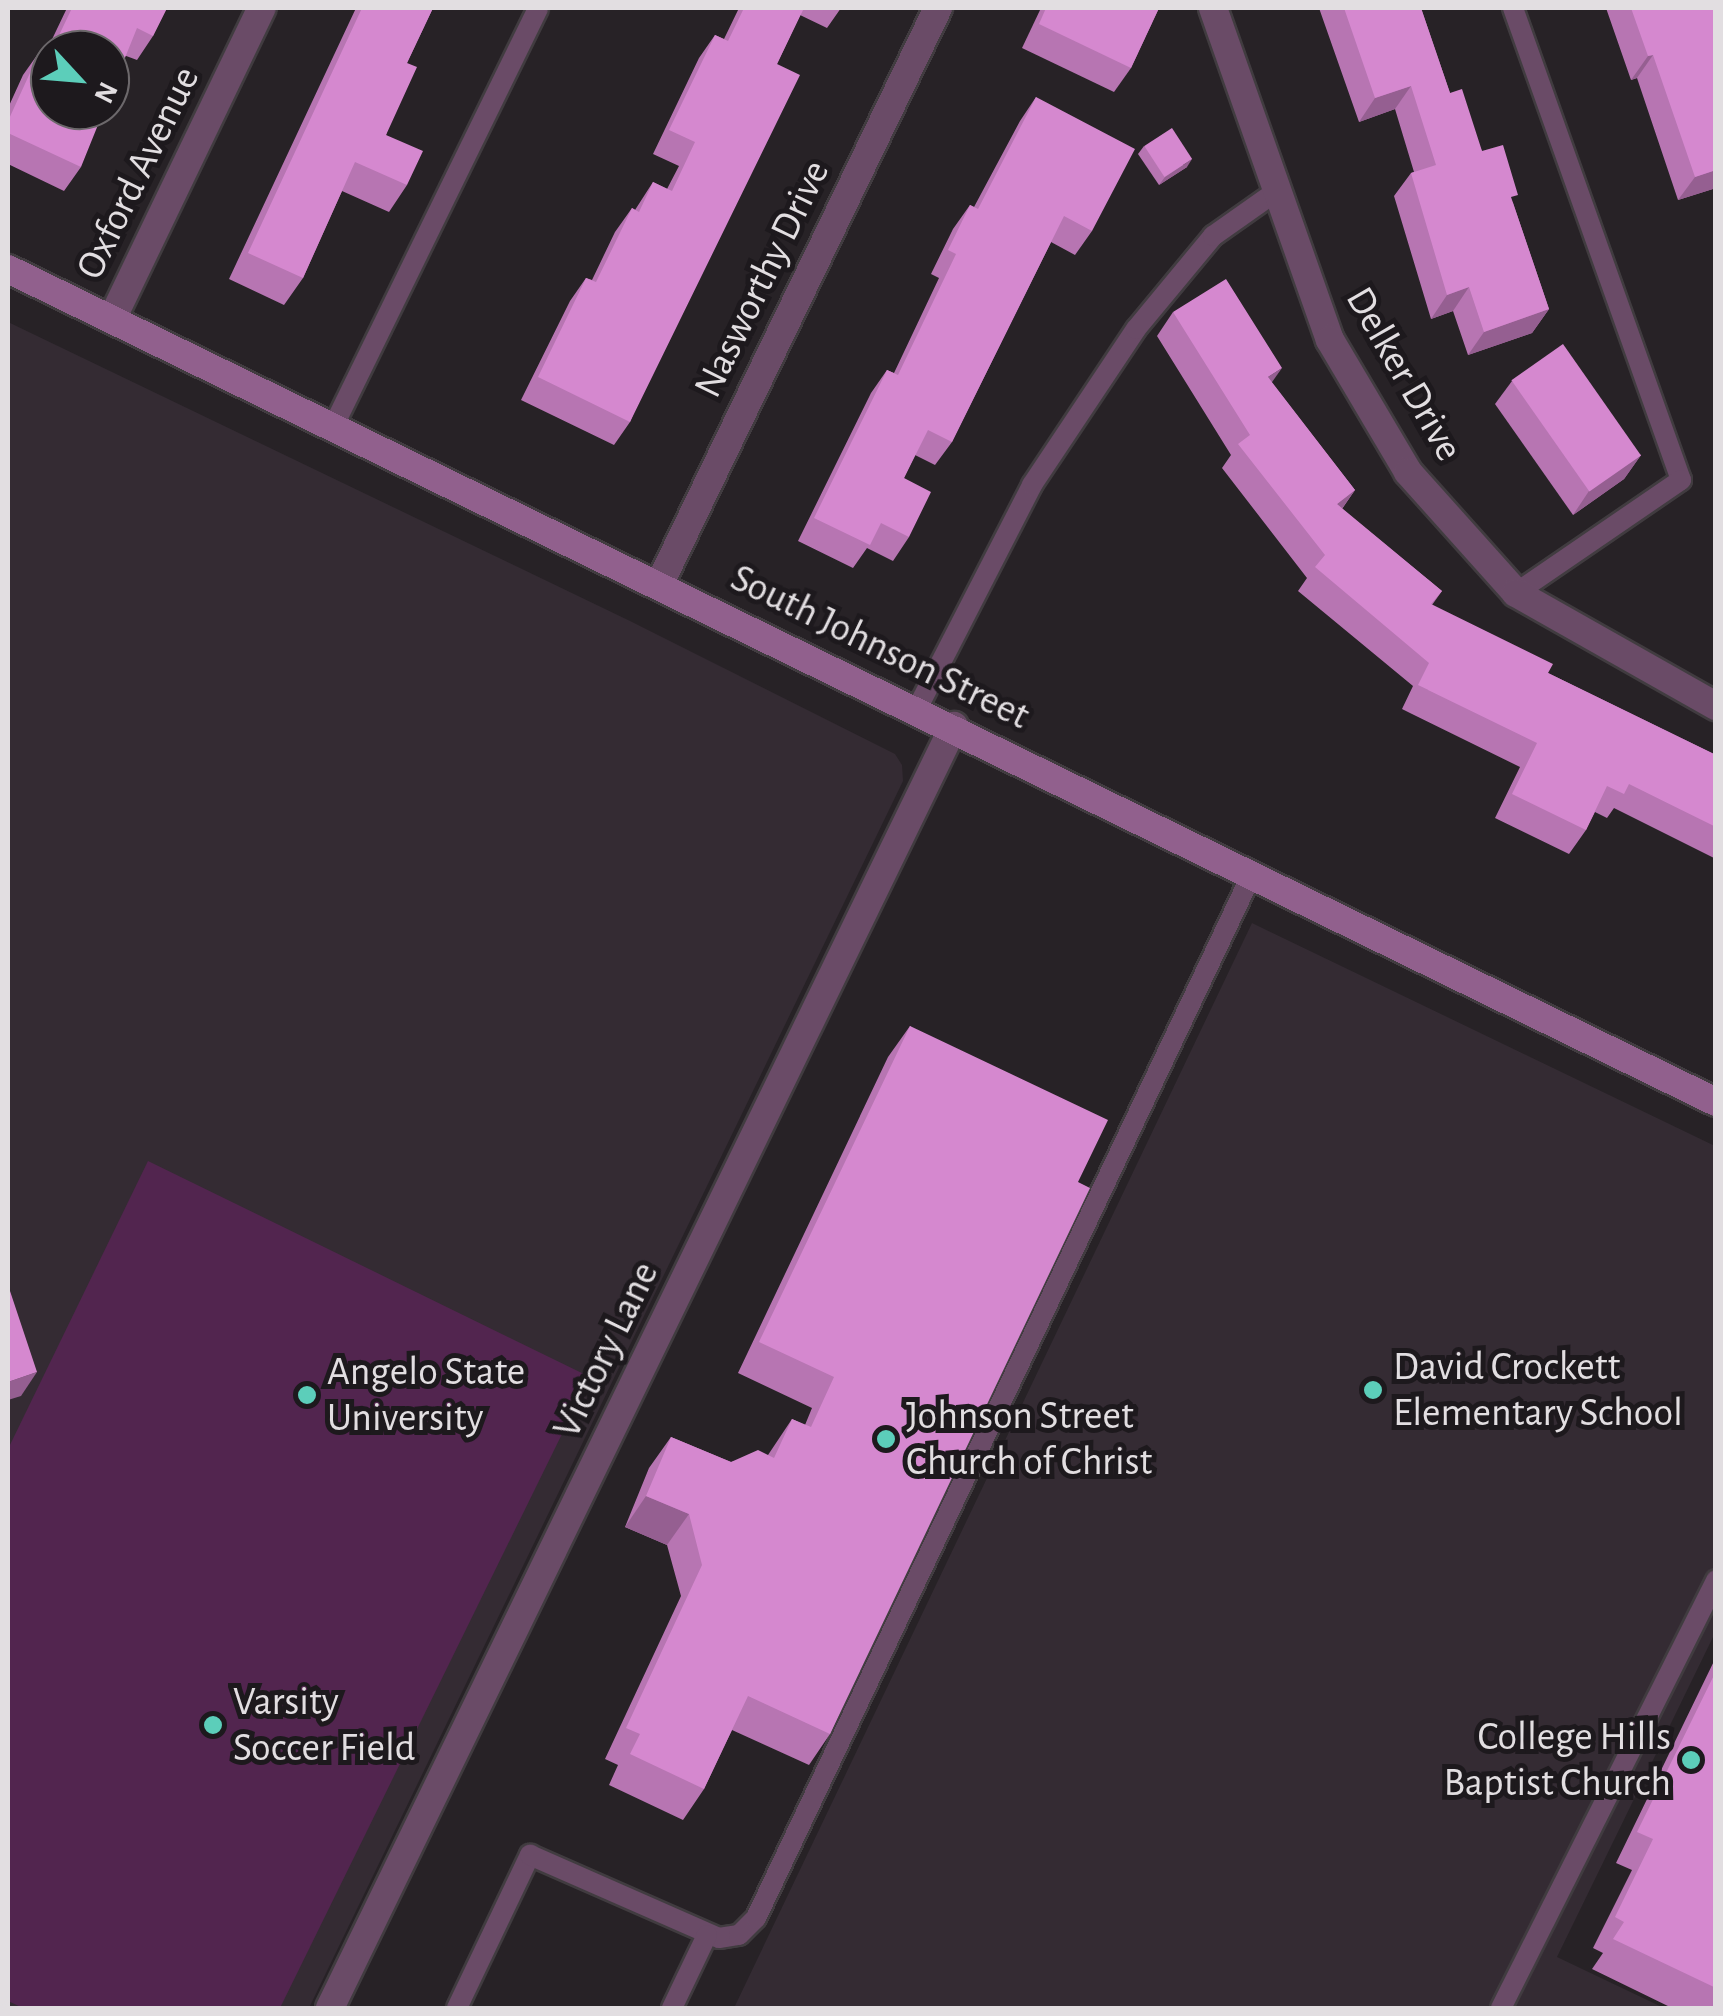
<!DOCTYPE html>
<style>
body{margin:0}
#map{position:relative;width:1723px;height:2016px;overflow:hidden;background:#272226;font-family:"Alegreya Sans",sans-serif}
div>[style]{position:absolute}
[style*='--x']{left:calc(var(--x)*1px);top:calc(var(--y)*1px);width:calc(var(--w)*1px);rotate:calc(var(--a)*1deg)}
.built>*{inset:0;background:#342b33}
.green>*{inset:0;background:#52254f}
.roads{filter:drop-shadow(2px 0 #413c40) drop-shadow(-2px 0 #413c40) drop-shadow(0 2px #413c40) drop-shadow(0 -2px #413c40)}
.service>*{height:20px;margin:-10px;padding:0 10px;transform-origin:10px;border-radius:10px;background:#6a4b67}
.minor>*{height:28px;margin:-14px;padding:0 14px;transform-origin:14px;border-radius:14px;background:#6a4b67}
.secondary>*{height:28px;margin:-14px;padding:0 14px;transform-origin:14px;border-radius:14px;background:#91608d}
.wall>*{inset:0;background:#b775b2}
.shaded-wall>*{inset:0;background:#955f91}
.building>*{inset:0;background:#d588cf;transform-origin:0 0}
.dots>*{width:28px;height:28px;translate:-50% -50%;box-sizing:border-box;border:5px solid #1d191d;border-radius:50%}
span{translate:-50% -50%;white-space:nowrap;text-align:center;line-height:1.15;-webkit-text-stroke:10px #1d191d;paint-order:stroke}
.street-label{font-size:40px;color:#e2dee1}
.poi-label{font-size:40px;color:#e2dee1}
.left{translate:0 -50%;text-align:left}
.right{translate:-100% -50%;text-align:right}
.frame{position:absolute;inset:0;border:10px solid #e2dee1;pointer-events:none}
.north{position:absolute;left:30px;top:30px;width:100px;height:100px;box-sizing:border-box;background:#1d191d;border:2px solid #6c686b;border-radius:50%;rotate:116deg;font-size:28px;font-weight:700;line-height:40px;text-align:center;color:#e2dee1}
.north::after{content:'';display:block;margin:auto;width:35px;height:45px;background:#5cceba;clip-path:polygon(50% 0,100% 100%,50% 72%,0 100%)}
</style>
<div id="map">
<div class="built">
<div style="clip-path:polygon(8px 322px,630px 621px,895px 754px,902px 765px,903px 781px,309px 2008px,8px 2008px)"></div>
<div style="clip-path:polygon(1252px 923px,1715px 1146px,1715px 1633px,1557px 1957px,1664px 2008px,734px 2008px)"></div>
</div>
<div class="green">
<div style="clip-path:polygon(148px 1161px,590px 1377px,280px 2008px,23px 2008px,8px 2001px,8px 1449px)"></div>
</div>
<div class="roads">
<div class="service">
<div style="--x:1513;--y:8;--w:501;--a:70.41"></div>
<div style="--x:1681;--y:480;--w:200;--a:145.6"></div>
<div style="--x:333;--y:427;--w:466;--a:-63.9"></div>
<div style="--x:917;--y:709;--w:252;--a:-62.8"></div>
<div style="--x:1032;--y:485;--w:187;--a:-56.3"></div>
<div style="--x:1136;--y:329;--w:121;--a:-50.4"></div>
<div style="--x:1213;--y:236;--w:75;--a:-35.2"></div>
<div style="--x:457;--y:2008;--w:170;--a:-64.5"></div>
<div style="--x:530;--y:1855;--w:206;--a:23.7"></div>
<div style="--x:719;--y:1938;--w:20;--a:-9"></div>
<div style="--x:739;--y:1935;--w:24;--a:-45"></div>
<div style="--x:756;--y:1918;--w:1156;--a:-64.59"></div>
<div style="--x:672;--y:2008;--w:81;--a:-64.4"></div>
<div style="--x:1501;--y:2008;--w:479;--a:-63.3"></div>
</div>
<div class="minor">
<div style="--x:1213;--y:8;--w:352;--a:70.6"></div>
<div style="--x:1330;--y:340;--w:153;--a:59.4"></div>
<div style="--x:1408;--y:472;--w:162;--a:48.2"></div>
<div style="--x:1516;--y:593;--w:230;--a:29.5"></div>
<div style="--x:112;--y:319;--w:345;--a:-64.3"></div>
<div style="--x:659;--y:585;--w:641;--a:-64.19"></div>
<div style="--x:330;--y:2008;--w:1426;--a:-64.05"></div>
</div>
<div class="secondary">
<div style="--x:8;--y:269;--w:1900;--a:26"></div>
</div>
</div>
<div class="wall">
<div style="clip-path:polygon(67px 8px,167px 8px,153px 36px,137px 60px,110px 50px,50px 50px,50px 110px,81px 167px,64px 191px,8px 164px,8px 108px,23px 75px,40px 51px,45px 54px)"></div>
<div style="clip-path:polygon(356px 8px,433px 8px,407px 63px,386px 135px,407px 185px,389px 212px,342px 191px,303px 278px,284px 305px,229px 279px)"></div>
<div style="clip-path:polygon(739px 8px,841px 8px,827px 28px,800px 15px,777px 64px,630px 422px,614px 445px,521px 400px,570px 301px,586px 278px,592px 280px,615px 232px,632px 208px,635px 210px,653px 182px,667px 189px,679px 166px,653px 154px,699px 58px,715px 35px,724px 39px)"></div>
<div style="clip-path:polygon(1041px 8px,1159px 8px,1131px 68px,1114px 92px,1022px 48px)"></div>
<div style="clip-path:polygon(1319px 8px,1421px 8px,1450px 93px,1482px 151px,1513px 203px,1549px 309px,1532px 333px,1468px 355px,1453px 311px,1431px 319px,1394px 196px,1411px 173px,1414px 172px,1395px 109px,1359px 122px)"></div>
<div style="clip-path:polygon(1606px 8px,1716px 8px,1716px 188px,1678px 200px,1637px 78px,1631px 80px)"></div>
<div style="clip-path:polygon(1036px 97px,1092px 231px,1075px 255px,1051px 242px,952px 442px,935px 465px,915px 455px,904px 478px,909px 537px,893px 561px,867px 548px,853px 568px,798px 541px,871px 393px,887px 370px,894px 373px,939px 278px,931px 274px,953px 229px,970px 205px,974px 207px,1020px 121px)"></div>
<div style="clip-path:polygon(1144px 146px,1187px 167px,1159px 185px,1138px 154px)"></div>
<div style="clip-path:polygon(1173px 312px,1272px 383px,1355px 490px,1342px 509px,1442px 591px,1432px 605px,1548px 673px,1716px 755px,1716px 859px,1614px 808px,1607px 818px,1595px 812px,1586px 830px,1569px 854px,1495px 818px,1520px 767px,1402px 709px,1413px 686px,1298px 591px,1307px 578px,1222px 468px,1231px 455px,1157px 336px)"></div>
<div style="clip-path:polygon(1512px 381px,1641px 455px,1624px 479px,1573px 515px,1495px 404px)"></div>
<div style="clip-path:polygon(910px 1026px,1078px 1182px,830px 1734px,809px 1765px,732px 1730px,704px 1789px,683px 1820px,609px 1785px,618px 1765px,605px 1759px,681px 1596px,667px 1545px,625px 1527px,649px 1468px,671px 1437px,731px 1462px,768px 1455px,792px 1419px,805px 1425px,812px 1408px,738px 1373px,888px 1057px)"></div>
<div style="clip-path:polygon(1716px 1657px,1716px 2008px,1672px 2008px,1592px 1969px,1603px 1953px,1593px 1948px,1632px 1870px,1616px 1863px)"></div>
</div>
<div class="shaded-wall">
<div style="clip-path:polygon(1653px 55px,1637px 78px,1631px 80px,1648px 56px)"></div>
<div style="clip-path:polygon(1411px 86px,1395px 109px,1359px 122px,1375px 98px)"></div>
<div style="clip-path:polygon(1192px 159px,1187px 167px,1159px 185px,1165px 177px)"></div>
<div style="clip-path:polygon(1716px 170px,1716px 188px,1678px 200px,1695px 177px)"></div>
<div style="clip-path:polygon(1469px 287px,1453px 311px,1431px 319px,1447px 295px)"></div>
<div style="clip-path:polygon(1549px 309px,1532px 333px,1468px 355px,1484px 332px)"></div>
<div style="clip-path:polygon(1282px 368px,1265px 392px,1268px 377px)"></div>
<div style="clip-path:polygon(1641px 455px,1624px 479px,1573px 515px,1589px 491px)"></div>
<div style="clip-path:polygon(1355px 490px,1338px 514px,1337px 504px)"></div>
<div style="clip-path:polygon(37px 1372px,21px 1396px,8px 1400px,8px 1382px)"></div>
<div style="clip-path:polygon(646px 1496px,689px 1514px,667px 1545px,625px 1527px)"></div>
</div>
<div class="building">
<div style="clip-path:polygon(72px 8px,167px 8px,153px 36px,137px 28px,110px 95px,110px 50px,52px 50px)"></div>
<div style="clip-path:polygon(362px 8px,433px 8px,407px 63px,417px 67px,386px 135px,423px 151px,407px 185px,355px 162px,303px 278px,248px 253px)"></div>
<div style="clip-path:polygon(744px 8px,804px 8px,777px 64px,800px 75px,630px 422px,538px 377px,586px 278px,596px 282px,632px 208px,639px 212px,653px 182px,672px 191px,695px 142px,669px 130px,715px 35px,728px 41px)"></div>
<div style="clip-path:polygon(1046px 8px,1159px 8px,1131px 68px,1039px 24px)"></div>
<div style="clip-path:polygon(1344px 8px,1421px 8px,1450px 93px,1462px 89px,1482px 151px,1503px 145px,1518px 195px,1511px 197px,1549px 309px,1484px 332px,1469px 287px,1447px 295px,1411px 173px,1436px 165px,1411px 86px,1375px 98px)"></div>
<div style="clip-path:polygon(1631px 8px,1716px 8px,1716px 170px,1695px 177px,1653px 55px,1648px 56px)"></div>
<div style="clip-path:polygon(40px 51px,49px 56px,50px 54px,50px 110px,104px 110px,81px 167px,8px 133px,8px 121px)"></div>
<div style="clip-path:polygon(1036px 97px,1135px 149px,1092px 231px,1064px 216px,952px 442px,928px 430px,904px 478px,931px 492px,909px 537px,881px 523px,870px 545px,814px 518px,887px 370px,898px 375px,956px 254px,948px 250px,970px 205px,978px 209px)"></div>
<div style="left:1172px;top:128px;width:37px;height:33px;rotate:57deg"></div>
<div style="clip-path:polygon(1226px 279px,1282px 368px,1268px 377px,1355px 490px,1337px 504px,1442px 591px,1431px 604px,1553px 664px,1548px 673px,1716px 755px,1716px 827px,1629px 784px,1624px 794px,1607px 786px,1586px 830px,1512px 794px,1537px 743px,1418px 685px,1429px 663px,1315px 567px,1325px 555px,1238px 444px,1250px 435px,1173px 312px)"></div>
<div style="left:1563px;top:344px;width:136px;height:63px;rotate:55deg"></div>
<div style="clip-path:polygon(910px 1026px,1108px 1120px,1078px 1182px,1090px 1188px,830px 1734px,748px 1696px,704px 1789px,630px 1754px,640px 1734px,626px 1728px,702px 1565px,689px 1514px,646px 1496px,671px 1437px,731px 1462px,758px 1450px,774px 1458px,792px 1419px,811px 1427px,834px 1377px,759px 1342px)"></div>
<div style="clip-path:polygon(8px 1285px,37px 1372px,8px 1382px)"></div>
<div style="clip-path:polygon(1716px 1671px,1716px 1988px,1613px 1939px,1624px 1922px,1615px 1917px,1653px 1839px,1637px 1832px)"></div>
</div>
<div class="dots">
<div style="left:1373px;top:1390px;background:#5cceba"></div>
<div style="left:307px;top:1395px;background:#5cceba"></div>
<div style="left:886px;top:1439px;background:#5cceba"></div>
<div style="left:213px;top:1725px;background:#5cceba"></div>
<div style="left:1691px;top:1760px;background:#5cceba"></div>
</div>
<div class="street-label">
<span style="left:138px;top:173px;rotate:-64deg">Oxford Avenue</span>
<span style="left:762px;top:279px;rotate:-64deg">Nasworthy Drive</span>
<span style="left:1404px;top:374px;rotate:60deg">Delker Drive</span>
<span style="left:880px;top:647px;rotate:26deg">South Johnson Street</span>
<span style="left:606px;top:1350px;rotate:-64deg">Victory Lane</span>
</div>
<div class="poi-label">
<span class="left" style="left:1393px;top:1390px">David Crockett<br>Elementary School</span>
<span class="left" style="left:327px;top:1395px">Angelo State<br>University</span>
<span class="left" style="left:906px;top:1439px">Johnson Street<br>Church of Christ</span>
<span class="left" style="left:233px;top:1725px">Varsity<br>Soccer Field</span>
<span class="right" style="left:1671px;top:1760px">College Hills<br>Baptist Church</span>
</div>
<div class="frame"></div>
<div class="north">N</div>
</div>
